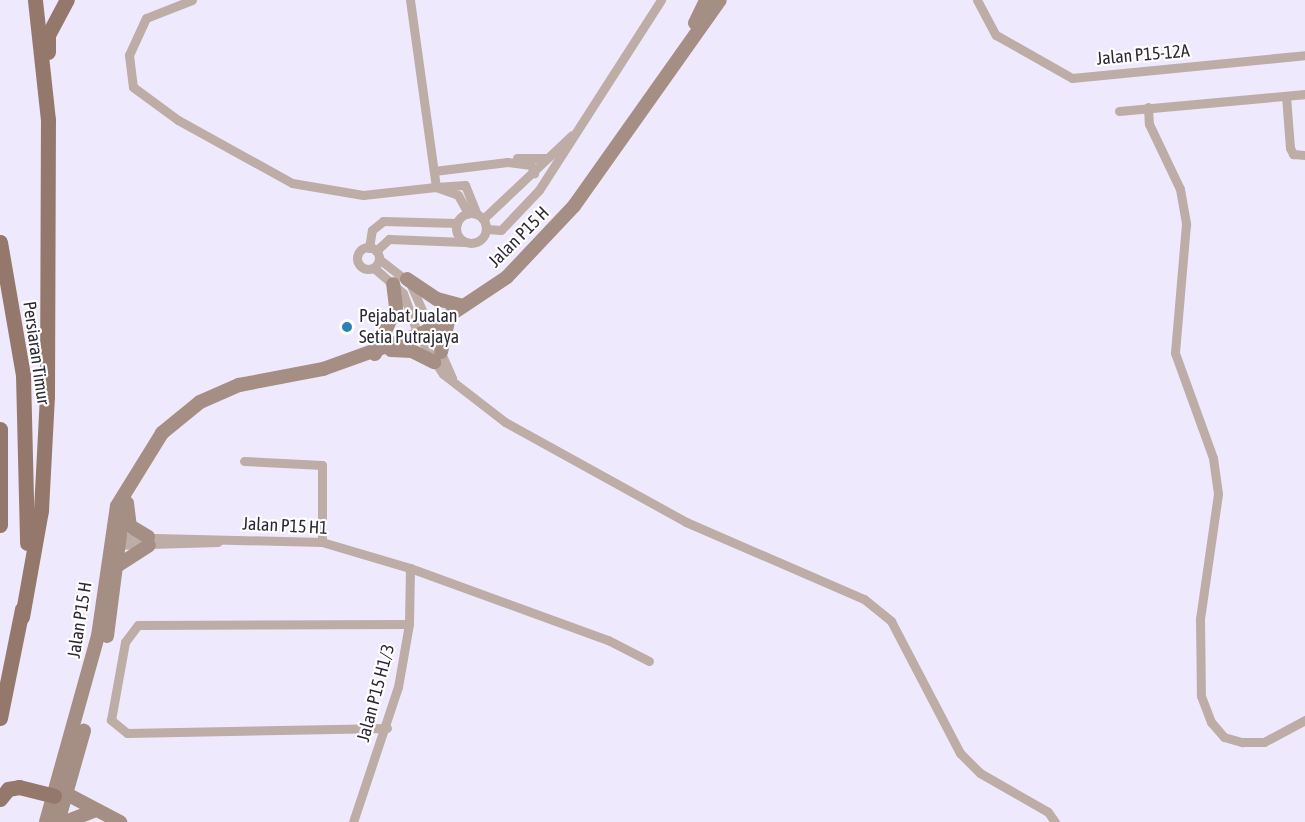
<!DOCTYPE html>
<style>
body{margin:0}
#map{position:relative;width:1305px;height:822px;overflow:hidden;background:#efe9fd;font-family:"Asap Condensed",sans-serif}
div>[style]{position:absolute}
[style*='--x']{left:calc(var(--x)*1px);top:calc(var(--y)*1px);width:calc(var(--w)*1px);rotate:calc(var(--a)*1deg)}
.street>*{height:9px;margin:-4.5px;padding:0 4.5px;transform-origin:4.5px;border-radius:4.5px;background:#bdada6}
.street>.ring{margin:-4.5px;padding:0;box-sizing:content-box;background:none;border:9px solid #bdada6;border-radius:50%}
.secondary>*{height:14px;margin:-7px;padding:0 7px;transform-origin:7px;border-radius:7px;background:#a58e83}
.primary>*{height:15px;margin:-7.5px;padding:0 7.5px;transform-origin:7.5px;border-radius:7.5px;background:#94786b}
.dots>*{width:16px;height:16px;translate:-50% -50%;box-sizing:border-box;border:3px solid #fff;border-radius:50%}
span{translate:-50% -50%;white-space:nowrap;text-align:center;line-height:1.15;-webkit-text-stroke:4.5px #fff;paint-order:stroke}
.street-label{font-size:18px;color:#2d2835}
.poi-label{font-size:18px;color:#2d2835}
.left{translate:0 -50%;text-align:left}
</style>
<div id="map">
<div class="street">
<div style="--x:192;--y:0;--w:49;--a:158.6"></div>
<div style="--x:146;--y:18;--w:41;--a:114.7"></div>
<div style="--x:129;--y:55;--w:32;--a:83"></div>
<div style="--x:133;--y:87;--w:56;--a:36.3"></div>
<div style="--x:178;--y:120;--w:130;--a:28.9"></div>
<div style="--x:292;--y:183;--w:72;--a:9.6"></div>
<div style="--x:363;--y:195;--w:73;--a:-6.3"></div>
<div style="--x:436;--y:187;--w:23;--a:20"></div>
<div style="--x:458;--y:195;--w:21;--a:61"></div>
<div style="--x:410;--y:0;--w:189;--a:82.1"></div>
<div style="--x:436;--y:187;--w:29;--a:-4"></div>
<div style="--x:465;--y:185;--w:31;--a:68"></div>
<div style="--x:977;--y:0;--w:40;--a:62"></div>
<div style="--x:996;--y:35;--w:87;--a:29.5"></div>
<div style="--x:1072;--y:78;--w:234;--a:-5.6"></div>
<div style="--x:1286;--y:96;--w:52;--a:85.6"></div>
<div style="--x:1290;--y:148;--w:7;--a:63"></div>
<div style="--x:1293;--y:154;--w:12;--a:5"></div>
<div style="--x:1148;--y:107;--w:17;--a:87"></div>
<div style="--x:1149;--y:124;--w:72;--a:64.5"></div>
<div style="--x:1180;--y:189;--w:36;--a:80"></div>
<div style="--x:1186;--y:224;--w:129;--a:94.9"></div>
<div style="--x:1175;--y:353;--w:112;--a:70.1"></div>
<div style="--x:1213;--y:458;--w:36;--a:82"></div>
<div style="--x:1218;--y:494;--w:126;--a:98.2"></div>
<div style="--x:1200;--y:619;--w:77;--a:89.3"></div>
<div style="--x:1201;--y:696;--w:28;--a:69"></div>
<div style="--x:1211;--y:722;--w:20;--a:49"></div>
<div style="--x:1224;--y:737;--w:19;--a:16"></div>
<div style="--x:1242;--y:742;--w:22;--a:0"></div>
<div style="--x:1264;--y:742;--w:47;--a:-28.2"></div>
<div style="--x:1119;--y:111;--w:187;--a:-5.2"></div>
<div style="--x:517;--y:158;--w:30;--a:0"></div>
<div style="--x:434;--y:171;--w:74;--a:-7"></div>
<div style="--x:507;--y:162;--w:24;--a:7"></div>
<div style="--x:531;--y:165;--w:9;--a:69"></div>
<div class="ring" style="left:456px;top:213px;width:21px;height:21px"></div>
<div style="--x:483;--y:219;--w:122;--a:-43.3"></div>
<div style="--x:487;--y:229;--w:14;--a:4"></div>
<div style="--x:501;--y:230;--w:55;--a:-46.5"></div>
<div style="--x:539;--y:190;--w:226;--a:-57.3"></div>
<div class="ring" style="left:357px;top:247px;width:13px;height:13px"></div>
<div style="--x:369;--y:248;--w:18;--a:-81"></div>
<div style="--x:372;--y:230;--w:14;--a:-39"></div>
<div style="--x:383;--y:221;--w:74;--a:1.5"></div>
<div style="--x:376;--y:251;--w:18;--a:-43"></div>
<div style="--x:389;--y:239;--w:75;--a:2.3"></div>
<div style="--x:379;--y:259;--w:39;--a:38"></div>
<div style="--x:410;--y:283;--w:104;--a:66.1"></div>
<div style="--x:374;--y:268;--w:38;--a:41"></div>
<div style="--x:403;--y:293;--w:45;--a:70.3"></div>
<div style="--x:418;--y:335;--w:46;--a:57.3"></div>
<div style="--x:443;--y:374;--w:78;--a:37.7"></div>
<div style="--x:505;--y:422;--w:207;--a:28.9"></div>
<div style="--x:686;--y:522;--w:194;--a:23.4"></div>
<div style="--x:864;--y:599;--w:35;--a:39"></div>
<div style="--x:891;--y:621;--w:149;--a:62.4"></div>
<div style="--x:960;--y:753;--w:28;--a:45"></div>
<div style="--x:980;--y:773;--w:78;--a:29.8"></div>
<div style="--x:1048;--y:812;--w:12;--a:55"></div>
<div style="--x:244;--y:461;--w:78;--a:2.9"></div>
<div style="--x:322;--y:465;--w:77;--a:90"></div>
<div style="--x:116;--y:537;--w:206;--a:1.4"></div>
<div style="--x:322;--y:542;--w:92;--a:16.5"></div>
<div style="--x:410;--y:568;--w:211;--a:20"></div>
<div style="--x:608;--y:640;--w:46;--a:27.1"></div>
<div style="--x:115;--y:545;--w:103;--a:-1.7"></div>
<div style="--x:387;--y:728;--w:260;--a:178.9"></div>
<div style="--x:127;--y:733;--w:21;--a:-141"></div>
<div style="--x:111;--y:720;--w:79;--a:-79.8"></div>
<div style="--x:125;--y:642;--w:21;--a:-53"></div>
<div style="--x:138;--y:625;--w:271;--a:-0.2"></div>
<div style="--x:353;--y:822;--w:142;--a:-71.6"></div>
<div style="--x:398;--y:687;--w:64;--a:-80.1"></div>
<div style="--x:409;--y:624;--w:56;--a:-89"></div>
</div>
<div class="secondary">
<div style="--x:695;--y:23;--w:25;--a:-64"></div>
<div style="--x:407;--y:279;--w:36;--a:34"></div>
<div style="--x:437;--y:299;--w:27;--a:15"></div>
<div style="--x:391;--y:350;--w:21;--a:3"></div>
<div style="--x:412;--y:351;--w:25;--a:27"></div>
<div style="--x:441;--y:352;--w:37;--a:-77"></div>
<div style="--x:375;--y:354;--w:51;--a:-65.9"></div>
<div style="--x:396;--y:307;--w:23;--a:-97"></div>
<div style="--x:127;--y:503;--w:23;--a:83"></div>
<div style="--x:130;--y:526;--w:21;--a:31"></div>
<div style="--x:117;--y:566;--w:38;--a:-33"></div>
<div style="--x:107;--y:636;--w:118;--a:-82.7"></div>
<div style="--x:61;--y:791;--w:67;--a:27.7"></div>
<div style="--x:46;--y:822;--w:193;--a:-74.4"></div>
<div style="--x:98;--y:636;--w:131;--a:-81.7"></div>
<div style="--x:117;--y:506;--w:86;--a:-58.3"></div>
<div style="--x:162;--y:433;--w:49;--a:-39.2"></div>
<div style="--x:200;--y:402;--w:43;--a:-23.6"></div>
<div style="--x:239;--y:385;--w:86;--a:-10.8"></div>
<div style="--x:323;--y:369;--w:106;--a:-19.8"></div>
<div style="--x:423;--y:333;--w:101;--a:-33.7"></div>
<div style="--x:507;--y:277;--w:98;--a:-46.7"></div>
<div style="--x:574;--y:206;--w:252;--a:-54.7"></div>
<div style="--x:58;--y:822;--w:95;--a:-74.1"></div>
<div style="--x:65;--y:822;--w:30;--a:-21"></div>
</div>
<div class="primary">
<div style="--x:48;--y:52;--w:17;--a:-90"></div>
<div style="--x:48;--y:35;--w:40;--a:-62"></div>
<div style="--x:0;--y:242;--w:135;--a:80.2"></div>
<div style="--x:23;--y:375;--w:168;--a:88.6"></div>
<div style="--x:0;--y:429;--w:96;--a:90"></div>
<div style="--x:22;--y:617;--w:109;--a:-79.9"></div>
<div style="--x:41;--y:510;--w:113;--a:-87"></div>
<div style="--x:47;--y:397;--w:277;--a:-89.8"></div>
<div style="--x:48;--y:120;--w:121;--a:-96.2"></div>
<div style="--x:0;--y:718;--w:111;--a:-78.6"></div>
<div style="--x:0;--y:799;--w:13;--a:-51"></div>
<div style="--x:8;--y:789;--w:11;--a:-10"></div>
<div style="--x:19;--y:787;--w:36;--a:14"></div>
</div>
<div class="dots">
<div style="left:347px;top:327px;background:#2a83b1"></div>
</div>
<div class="street-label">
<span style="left:1143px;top:55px;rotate:-5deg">Jalan P15-12A</span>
<span style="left:519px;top:237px;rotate:-45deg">Jalan P15 H</span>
<span style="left:36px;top:353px;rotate:82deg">Persiaran Timur</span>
<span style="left:285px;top:526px;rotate:3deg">Jalan P15 H1</span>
<span style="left:80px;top:620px;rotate:-81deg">Jalan P15 H</span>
<span style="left:376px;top:693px;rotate:-75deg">Jalan P15 H1/3</span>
</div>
<div class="poi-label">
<span class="left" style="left:359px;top:327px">Pejabat Jualan<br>Setia Putrajaya</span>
</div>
</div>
